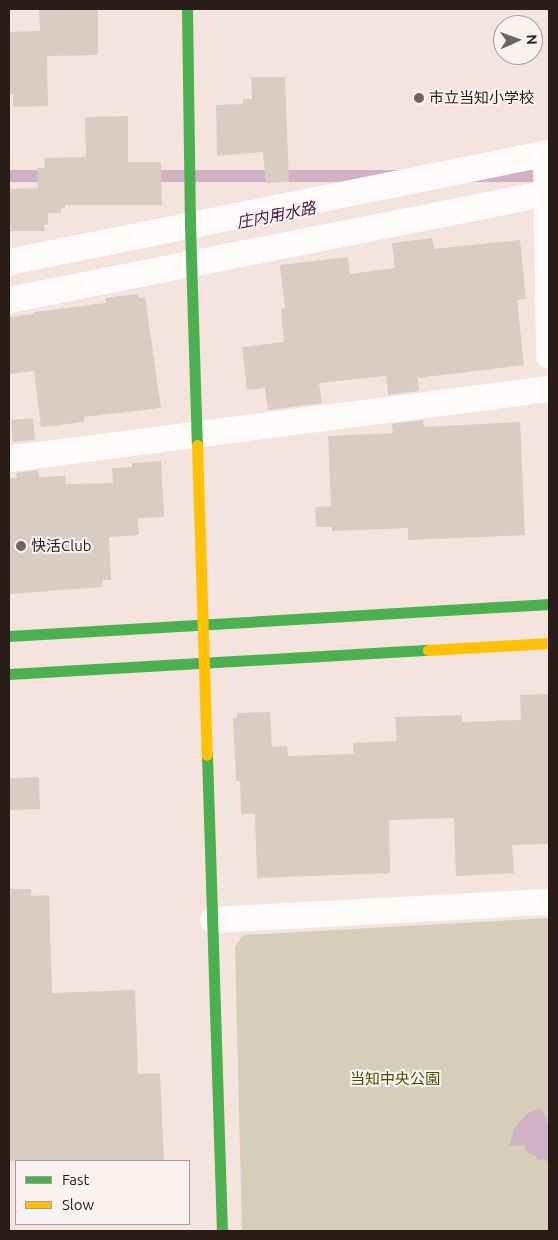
<!DOCTYPE html>
<meta charset="utf-8">
<style>
body{margin:0}
#map{position:relative;width:558px;height:1240px;overflow:hidden;background:#f5e4de;font-family:Ubuntu,"Noto Sans JP",sans-serif}
div>[style]{position:absolute}
[style*='--x']{left:calc(var(--x)*1px);top:calc(var(--y)*1px);width:calc(var(--w)*1px);rotate:calc(var(--a)*1deg)}
.green>*{inset:0;background:#d6cebb}
.water>*{inset:0;background:#d1b2c5;transform-origin:0 0}
.building>*{inset:0;background:#d8ccc3;transform-origin:0 0}
.street>*{height:26px;margin:-13px;padding:0 13px;transform-origin:13px;border-radius:13px;background:#fefbfa}
.fast>*{height:11px;margin:-5.5px;padding:0 5.5px;transform-origin:5.5px;border-radius:5.5px;background:#4caf50}
.slow>*{height:11px;margin:-5.5px;padding:0 5.5px;transform-origin:5.5px;border-radius:5.5px;background:#ffc107}
.dots>*{width:14px;height:14px;translate:-50% -50%;box-sizing:border-box;border:2px solid #faf2f0;border-radius:50%}
span{translate:-50% -50%;white-space:nowrap;text-align:center;line-height:1.15;-webkit-text-stroke:4px #faf2f0;paint-order:stroke}
.poi-label{font-size:15px;color:#291c17}
.left{translate:0 -50%;text-align:left}
.park-label{font-size:15px;color:#4e4c00}
.water-label{font-size:16px;color:#502248;font-style:italic}
.frame{position:absolute;inset:0;border:10px solid #291c17;pointer-events:none}
.legend{position:absolute;left:15px;top:1160px;width:175px;height:65px;box-sizing:border-box;background:#faf2f0;border:1px solid #a69c99;margin:0;padding:6px 9px;list-style:none;font-size:15px;color:#291c17}
.legend li{display:flex;align-items:center;gap:10px;height:25px}
.legend b{width:25px;border:1px solid #a69c99}
.north{position:absolute;left:493px;top:15px;width:50px;height:50px;box-sizing:border-box;background:#faf2f0;border:1px solid #a69c99;border-radius:50%;rotate:88deg;font-size:14px;font-weight:700;line-height:20px;text-align:center;color:#291c17}
.north::after{content:'';display:block;margin:auto;width:18px;height:22px;background:#70625d;clip-path:polygon(50% 0,100% 100%,50% 72%,0 100%)}
</style>
<div id="map">
<div class="green">
<div style="clip-path:polygon(549px 918px,549px 1231px,242px 1231px,235px 947px,243px 935px)"></div>
</div>
<div class="water">
<div style="left:549px;top:170px;width:12px;height:550px;rotate:90deg"></div>
<div style="clip-path:polygon(541px 1108px,545px 1114px,549px 1132px,549px 1163px,544px 1159px,538px 1160px,535px 1155px,528px 1153px,524px 1145px,509px 1146px,514px 1130px,519px 1122px,528px 1113px)"></div>
</div>
<div class="building">
<div style="clip-path:polygon(39px 9px,98px 9px,98px 55px,47px 56px,48px 106px,13px 107px,13px 94px,9px 94px,9px 32px,40px 31px)"></div>
<div style="clip-path:polygon(251px 77px,285px 77px,289px 182px,266px 183px,263px 152px,217px 156px,216px 105px,243px 104px,243px 99px,252px 99px)"></div>
<div style="clip-path:polygon(128px 116px,128px 162px,161px 162px,162px 205px,65px 205px,65px 208px,61px 208px,61px 213px,48px 213px,48px 224px,44px 225px,45px 231px,9px 231px,9px 189px,38px 188px,37px 168px,45px 168px,44px 158px,86px 157px,85px 117px)"></div>
<div style="clip-path:polygon(432px 238px,434px 249px,520px 240px,526px 299px,517px 300px,524px 365px,418px 378px,419px 391px,388px 395px,386px 376px,319px 383px,322px 403px,268px 410px,265px 388px,247px 390px,242px 347px,284px 342px,281px 309px,285px 308px,280px 265px,348px 257px,350px 274px,395px 268px,392px 243px)"></div>
<div style="clip-path:polygon(138px 294px,139px 298px,145px 297px,161px 408px,84px 417px,84px 422px,41px 427px,34px 371px,9px 374px,9px 317px,34px 314px,34px 312px,106px 303px,105px 298px)"></div>
<div style="left:33px;top:418px;width:22px;height:22px;rotate:85deg"></div>
<div style="clip-path:polygon(423px 420px,424px 427px,520px 422px,525px 535px,408px 540px,408px 528px,332px 531px,332px 527px,316px 527px,315px 507px,331px 506px,328px 436px,393px 433px,392px 424px)"></div>
<div style="clip-path:polygon(161px 461px,164px 517px,138px 518px,139px 535px,109px 537px,111px 580px,102px 580px,102px 587px,9px 594px,9px 478px,17px 478px,16px 473px,38px 470px,39px 477px,66px 476px,66px 484px,113px 483px,112px 468px,132px 467px,132px 463px)"></div>
<div style="clip-path:polygon(549px 694px,549px 844px,512px 845px,514px 873px,456px 876px,454px 818px,389px 820px,390px 873px,257px 878px,255px 814px,241px 814px,240px 781px,236px 781px,233px 718px,237px 718px,237px 713px,270px 712px,272px 747px,287px 746px,288px 756px,353px 754px,353px 743px,397px 741px,395px 717px,462px 715px,462px 722px,521px 720px,520px 695px)"></div>
<div style="left:39px;top:777px;width:32px;height:30px;rotate:88deg"></div>
<div style="clip-path:polygon(9px 889px,31px 889px,31px 896px,49px 895px,52px 993px,135px 990px,138px 1074px,160px 1073px,164px 1161px,9px 1161px)"></div>
</div>
<div class="street">
<div style="--x:546;--y:154;--w:202;--a:89.1"></div>
<div style="--x:9;--y:262;--w:551;--a:-11.41"></div>
<div style="--x:9;--y:300;--w:550;--a:-11.21"></div>
<div style="--x:9;--y:459;--w:545;--a:-7.39"></div>
<div style="--x:213;--y:920;--w:336;--a:-3.1"></div>
</div>
<div class="fast">
<div style="--x:187;--y:9;--w:216;--a:89.2"></div>
<div style="--x:190;--y:225;--w:220;--a:88.2"></div>
<div style="--x:9;--y:636;--w:541;--a:-3.39"></div>
<div style="--x:9;--y:674;--w:420;--a:-3.3"></div>
<div style="--x:207;--y:755;--w:476;--a:88.2"></div>
</div>
<div class="slow">
<div style="--x:197;--y:445;--w:310;--a:88.2"></div>
<div style="--x:428;--y:650;--w:121;--a:-3.3"></div>
</div>
<div class="dots">
<div style="left:419px;top:98px;background:#70625d"></div>
<div style="left:21px;top:546px;background:#70625d"></div>
</div>
<div class="poi-label">
<span class="left" style="left:429px;top:98px">市立当知小学校</span>
<span class="left" style="left:31px;top:546px">快活Club</span>
</div>
<div class="park-label">
<span style="left:395px;top:1079px">当知中央公園</span>
</div>
<div class="water-label">
<span style="left:276px;top:215px;rotate:-11deg">庄内用水路</span>
</div>
<div class="frame"></div>
<ul class="legend">
<li><b style="height:6px;background:#4caf50"></b>Fast</li>
<li><b style="height:6px;background:#ffc107"></b>Slow</li>
</ul>
<div class="north">N</div>
</div>
